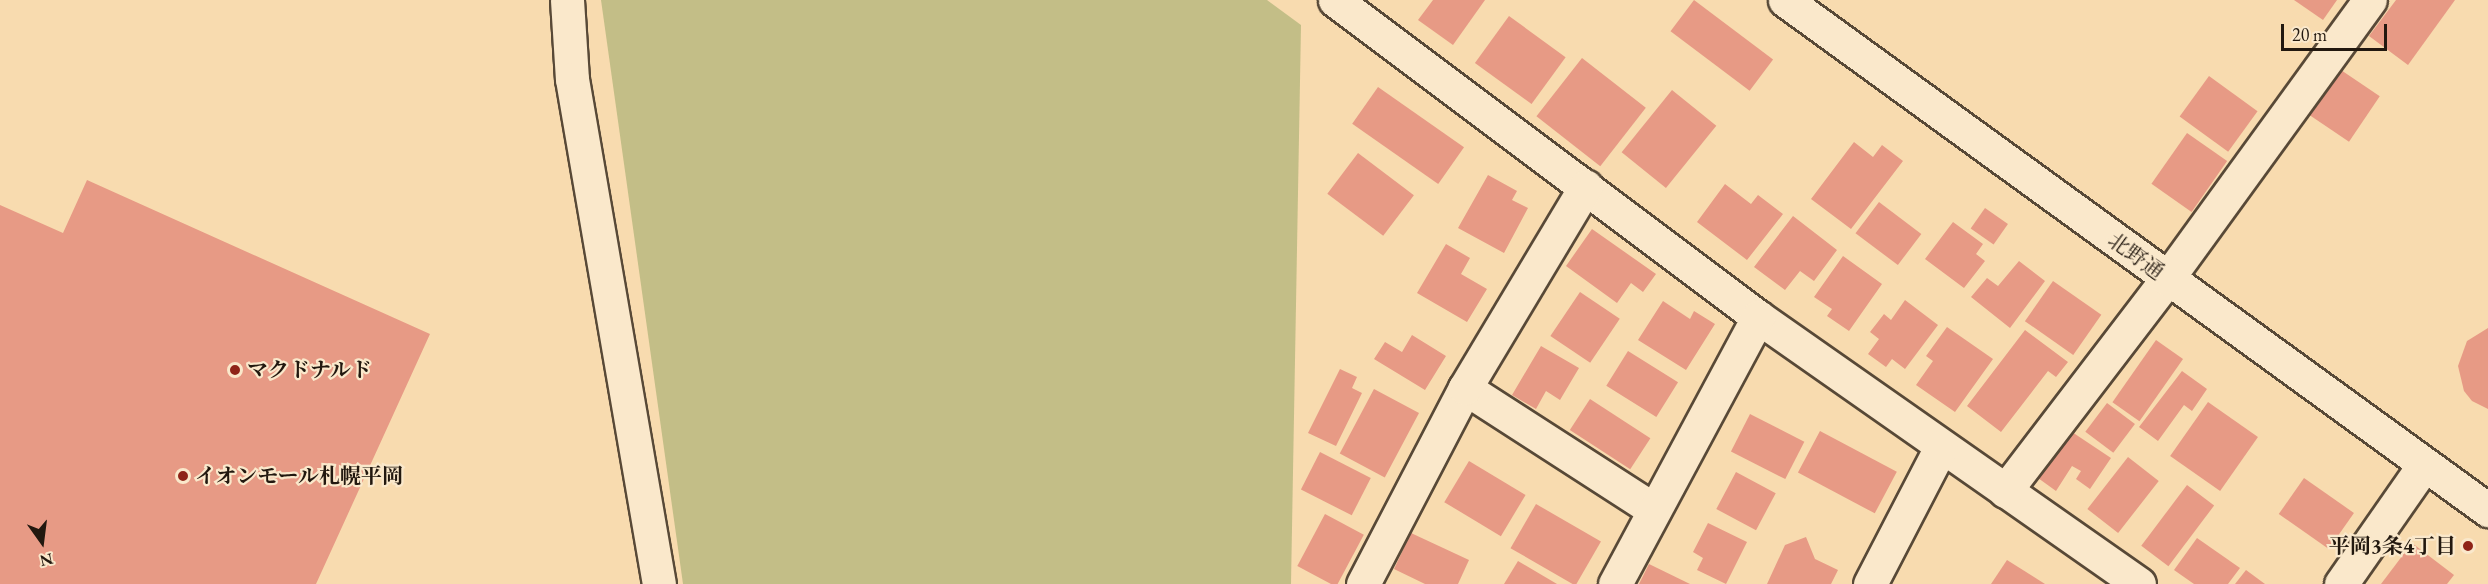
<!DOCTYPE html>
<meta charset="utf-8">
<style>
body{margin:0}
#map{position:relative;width:2488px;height:584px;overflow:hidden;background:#f8dbaf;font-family:"EB Garamond","Noto Serif JP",serif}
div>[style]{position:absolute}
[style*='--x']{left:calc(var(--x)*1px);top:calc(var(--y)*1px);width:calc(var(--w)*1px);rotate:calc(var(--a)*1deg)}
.green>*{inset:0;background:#c3be87}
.building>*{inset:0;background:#e79a85;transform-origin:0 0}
.roads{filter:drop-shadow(2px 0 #584937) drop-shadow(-2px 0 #584937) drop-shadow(0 2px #584937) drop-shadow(0 -2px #584937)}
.minor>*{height:33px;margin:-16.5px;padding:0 16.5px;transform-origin:16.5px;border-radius:16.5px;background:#fae8cb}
.tertiary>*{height:33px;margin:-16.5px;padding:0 16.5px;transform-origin:16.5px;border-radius:16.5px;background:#fae8cb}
.dots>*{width:16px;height:16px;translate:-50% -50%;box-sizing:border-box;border:3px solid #fae8cb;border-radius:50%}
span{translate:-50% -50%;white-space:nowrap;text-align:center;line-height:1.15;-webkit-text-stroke:4.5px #fae8cb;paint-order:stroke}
.street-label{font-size:21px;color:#22180f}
.poi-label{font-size:21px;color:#22180f;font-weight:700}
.left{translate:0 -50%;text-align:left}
.right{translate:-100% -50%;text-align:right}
.north{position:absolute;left:12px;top:512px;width:60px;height:60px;-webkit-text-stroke:4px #fae8cb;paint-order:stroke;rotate:166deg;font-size:16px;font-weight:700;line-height:24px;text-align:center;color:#22180f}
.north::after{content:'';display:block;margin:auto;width:21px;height:27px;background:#22180f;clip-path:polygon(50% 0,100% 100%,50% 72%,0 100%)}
.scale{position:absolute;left:2281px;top:24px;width:106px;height:27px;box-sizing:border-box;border:3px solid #22180f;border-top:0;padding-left:8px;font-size:18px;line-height:21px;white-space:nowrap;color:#22180f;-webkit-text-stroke:4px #fae8cb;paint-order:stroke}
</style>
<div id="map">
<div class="green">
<div style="clip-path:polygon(601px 0,1267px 0,1301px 25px,1291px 584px,683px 584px)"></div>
</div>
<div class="building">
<div style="clip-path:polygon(1433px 0,1485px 0,1453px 45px,1418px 20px)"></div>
<div style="left:1694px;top:0;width:99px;height:39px;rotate:37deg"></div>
<div style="clip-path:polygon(2294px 0,2337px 0,2323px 20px)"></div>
<div style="clip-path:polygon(2396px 0,2455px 0,2408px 65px,2369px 36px)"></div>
<div style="left:1509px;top:16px;width:70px;height:58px;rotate:36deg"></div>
<div style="left:1582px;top:58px;width:81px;height:74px;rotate:38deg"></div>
<div style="left:2335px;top:66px;width:54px;height:55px;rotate:34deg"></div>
<div style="left:2209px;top:76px;width:60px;height:50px;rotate:36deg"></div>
<div style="left:1378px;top:87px;width:105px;height:45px;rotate:35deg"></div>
<div style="left:1672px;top:90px;width:57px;height:80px;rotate:39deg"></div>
<div style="left:2187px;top:133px;width:49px;height:62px;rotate:35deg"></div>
<div style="clip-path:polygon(1854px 142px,1873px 157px,1882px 145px,1903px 161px,1851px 229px,1811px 199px)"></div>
<div style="left:1358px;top:153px;width:70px;height:51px;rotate:37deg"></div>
<div style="clip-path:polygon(1488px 175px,1517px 191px,1512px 200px,1528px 208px,1504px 253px,1458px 228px)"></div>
<div style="clip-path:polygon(87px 180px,430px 334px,316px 584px,0 584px,0 205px,63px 233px)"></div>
<div style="clip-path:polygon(1725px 184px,1751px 204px,1758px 195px,1783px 214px,1747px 260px,1697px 222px)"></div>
<div style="left:1879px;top:202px;width:53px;height:39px;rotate:37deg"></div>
<div style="left:1985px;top:208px;width:28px;height:25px;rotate:35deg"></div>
<div style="clip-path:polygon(1793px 216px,1837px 250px,1814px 281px,1800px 271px,1785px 290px,1754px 267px)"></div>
<div style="clip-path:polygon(1953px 222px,1983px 244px,1976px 254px,1985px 261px,1964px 288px,1925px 259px)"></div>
<div style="clip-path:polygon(1592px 229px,1656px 274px,1643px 292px,1631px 283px,1617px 303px,1566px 266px)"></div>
<div style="clip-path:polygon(1446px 244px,1470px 258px,1461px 274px,1487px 289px,1467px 322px,1417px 293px)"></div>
<div style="clip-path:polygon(1843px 256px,1882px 284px,1849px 331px,1827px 316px,1832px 309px,1814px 297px)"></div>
<div style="clip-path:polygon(2019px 261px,2045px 281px,2010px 328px,1971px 297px,1987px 278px,1998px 286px)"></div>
<div style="left:2053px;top:281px;width:59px;height:49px;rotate:35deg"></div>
<div style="left:1580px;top:292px;width:48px;height:53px;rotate:34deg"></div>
<div style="clip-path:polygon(1905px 300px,1938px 325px,1905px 369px,1892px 359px,1886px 367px,1868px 354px,1879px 339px,1870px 332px,1884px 314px,1891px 320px)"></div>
<div style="clip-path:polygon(1663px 301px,1690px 319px,1694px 311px,1715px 324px,1686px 370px,1638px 340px)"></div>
<div style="clip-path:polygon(1947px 327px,1993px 359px,1955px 412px,1916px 385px,1933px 361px,1926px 356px)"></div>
<div style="clip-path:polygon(2488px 328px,2488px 409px,2472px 401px,2464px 391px,2458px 366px,2467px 341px)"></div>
<div style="clip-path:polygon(2025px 330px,2068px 362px,2056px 377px,2048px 371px,2001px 432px,1967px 406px)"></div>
<div style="clip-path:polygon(1412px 335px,1446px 356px,1425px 390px,1374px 359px,1385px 342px,1402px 352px)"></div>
<div style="left:2156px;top:340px;width:33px;height:76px;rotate:35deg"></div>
<div style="clip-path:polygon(1541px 346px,1579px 368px,1560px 400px,1546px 391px,1536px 409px,1512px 395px)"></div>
<div style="left:1628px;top:351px;width:59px;height:41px;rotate:32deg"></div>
<div style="clip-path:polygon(1340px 369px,1357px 377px,1352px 388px,1362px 393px,1336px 446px,1308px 433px)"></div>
<div style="clip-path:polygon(2182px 371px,2207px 389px,2192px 411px,2184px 405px,2158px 441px,2139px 427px)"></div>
<div style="left:1374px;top:389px;width:51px;height:73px;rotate:28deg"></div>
<div style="left:1590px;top:399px;width:72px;height:37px;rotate:33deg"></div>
<div style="left:2208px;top:402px;width:61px;height:66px;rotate:35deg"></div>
<div style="left:2107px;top:403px;width:35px;height:36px;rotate:37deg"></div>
<div style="left:1750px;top:414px;width:61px;height:42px;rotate:27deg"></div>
<div style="clip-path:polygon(2066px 428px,2111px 458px,2090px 489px,2076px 479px,2081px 471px,2072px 466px,2056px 491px,2038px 478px,2044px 469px,2040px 466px)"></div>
<div style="left:1820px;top:431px;width:87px;height:47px;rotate:28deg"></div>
<div style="left:1320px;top:452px;width:57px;height:42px;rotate:27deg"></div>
<div style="left:2128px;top:457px;width:39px;height:66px;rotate:38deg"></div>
<div style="left:1469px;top:461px;width:66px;height:48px;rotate:31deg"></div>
<div style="left:1736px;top:472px;width:45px;height:42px;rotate:28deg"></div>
<div style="left:2304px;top:478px;width:61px;height:44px;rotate:35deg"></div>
<div style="left:2187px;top:485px;width:34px;height:76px;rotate:37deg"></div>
<div style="left:1536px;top:504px;width:75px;height:51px;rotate:30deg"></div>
<div style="left:1325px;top:514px;width:44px;height:59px;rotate:28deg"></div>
<div style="clip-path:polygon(1708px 523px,1747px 542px,1726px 584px,1697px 570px,1703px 558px,1693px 552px)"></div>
<div style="clip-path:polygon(1411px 533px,1469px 560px,1458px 584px,1425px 584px,1394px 569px)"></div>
<div style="clip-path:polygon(1806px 537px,1815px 559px,1838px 570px,1831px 584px,1767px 584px,1785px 545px)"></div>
<div style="clip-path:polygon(2197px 538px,2240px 568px,2228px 584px,2194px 584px,2174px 570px)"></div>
<div style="clip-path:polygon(2412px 543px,2454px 575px,2447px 584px,2381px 584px)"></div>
<div style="clip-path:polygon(2007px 560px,2045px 584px,1991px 584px)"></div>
<div style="clip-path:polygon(1518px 561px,1557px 584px,1504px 584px)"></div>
<div style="clip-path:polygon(1649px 564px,1690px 584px,1639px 584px)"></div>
<div style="clip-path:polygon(2246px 570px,2265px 584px,2235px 584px)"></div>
</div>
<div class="roads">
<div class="minor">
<div style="--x:1335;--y:0;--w:529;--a:36.85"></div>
<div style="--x:1758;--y:317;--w:465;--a:35"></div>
<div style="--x:1465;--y:388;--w:224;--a:32.8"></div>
<div style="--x:2005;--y:491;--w:267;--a:-52.6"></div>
<div style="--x:2167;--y:279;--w:345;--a:-54"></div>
<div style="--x:1363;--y:584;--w:221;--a:-62.5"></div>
<div style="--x:1465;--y:388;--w:235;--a:-59.1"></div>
<div style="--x:1615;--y:584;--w:303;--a:-61.8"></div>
<div style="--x:1870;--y:584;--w:154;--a:-62.6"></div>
<div style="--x:2341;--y:584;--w:145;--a:-55.1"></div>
</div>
<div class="tertiary">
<div style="--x:567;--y:0;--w:79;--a:86.4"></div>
<div style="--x:572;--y:79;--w:512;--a:80.23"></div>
<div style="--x:1785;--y:0;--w:869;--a:35.96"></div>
</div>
</div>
<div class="dots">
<div style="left:235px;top:370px;background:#8f2418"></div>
<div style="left:183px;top:476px;background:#8f2418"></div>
<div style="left:2468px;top:546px;background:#8f2418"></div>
</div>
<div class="street-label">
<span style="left:2136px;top:256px;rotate:36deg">北野通</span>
</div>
<div class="poi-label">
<span class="left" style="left:247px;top:370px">マクドナルド</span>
<span class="left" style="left:195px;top:476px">イオンモール札幌平岡</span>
<span class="right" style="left:2456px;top:546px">平岡3条4丁目</span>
</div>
<div class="north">N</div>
<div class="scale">20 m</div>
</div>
